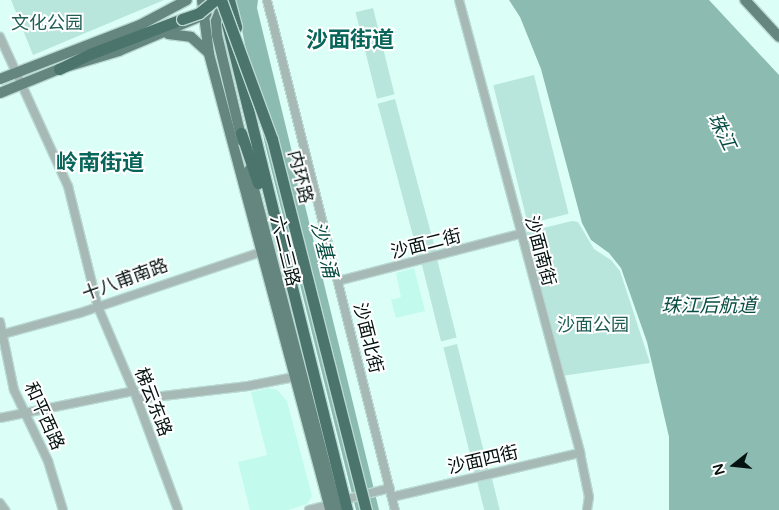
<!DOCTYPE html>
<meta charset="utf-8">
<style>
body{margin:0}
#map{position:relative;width:779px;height:510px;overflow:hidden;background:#dbfff7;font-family:"Varela Round","Noto Sans SC",sans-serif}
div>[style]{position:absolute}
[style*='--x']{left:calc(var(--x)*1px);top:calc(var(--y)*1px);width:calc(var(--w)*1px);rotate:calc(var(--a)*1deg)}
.built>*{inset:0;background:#c3faee}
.green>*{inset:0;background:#b8e5dc;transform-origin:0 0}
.water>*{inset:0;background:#8cbbb1}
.roads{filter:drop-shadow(1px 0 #b9d9d2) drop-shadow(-1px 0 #b9d9d2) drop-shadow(0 1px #b9d9d2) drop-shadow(0 -1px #b9d9d2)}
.minor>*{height:8px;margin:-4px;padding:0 4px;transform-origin:4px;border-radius:4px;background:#a6b9b5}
.major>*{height:10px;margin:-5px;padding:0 5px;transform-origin:5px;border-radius:5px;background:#64867f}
.highway>*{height:11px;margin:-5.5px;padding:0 5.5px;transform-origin:5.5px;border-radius:5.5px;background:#4b746c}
.bridges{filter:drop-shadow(1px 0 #b9d9d2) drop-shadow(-1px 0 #b9d9d2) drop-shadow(0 1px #b9d9d2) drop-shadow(0 -1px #b9d9d2)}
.highway-bridge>*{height:11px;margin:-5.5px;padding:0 5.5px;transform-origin:5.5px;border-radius:5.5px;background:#4b746c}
span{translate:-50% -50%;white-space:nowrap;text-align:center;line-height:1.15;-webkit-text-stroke:4px #fff;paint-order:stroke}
.park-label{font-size:18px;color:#215f55}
.street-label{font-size:18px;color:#041310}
.water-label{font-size:19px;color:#064c42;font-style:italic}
.district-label{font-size:22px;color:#086559;font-weight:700}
.north{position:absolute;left:709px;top:440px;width:50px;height:50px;-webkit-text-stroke:4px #fff;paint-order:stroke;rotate:254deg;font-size:14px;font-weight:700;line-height:20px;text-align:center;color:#041310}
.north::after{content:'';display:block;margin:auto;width:18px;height:22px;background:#041310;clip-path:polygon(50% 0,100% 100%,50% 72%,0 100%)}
</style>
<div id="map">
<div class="built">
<div style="clip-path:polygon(414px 268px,425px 311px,396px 318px,391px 300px,401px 297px,396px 273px)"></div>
<div style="clip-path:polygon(269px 388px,277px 390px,287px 401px,312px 496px,307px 504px,288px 510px,250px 510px,238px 462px,267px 455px,251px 392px)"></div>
</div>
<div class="green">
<div style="clip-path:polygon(11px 0,164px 0,33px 55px)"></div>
<div style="left:373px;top:8px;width:89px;height:18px;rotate:76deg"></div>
<div style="left:534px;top:75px;width:143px;height:42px;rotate:76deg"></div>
<div style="left:395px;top:99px;width:161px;height:18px;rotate:75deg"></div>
<div style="clip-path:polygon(572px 221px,578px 222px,594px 249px,611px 260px,620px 271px,650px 363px,562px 376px,523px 233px)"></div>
<div style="left:437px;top:259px;width:81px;height:16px;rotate:76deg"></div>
<div style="left:457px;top:344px;width:132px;height:14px;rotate:76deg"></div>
<div style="left:491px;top:475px;width:36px;height:15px;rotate:76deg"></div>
</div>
<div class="water">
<div style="clip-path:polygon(236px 0,258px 0,257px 8px,379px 510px,356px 510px,265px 144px)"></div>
<div style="clip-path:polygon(509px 0,709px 0,779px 75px,779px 510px,669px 510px,669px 437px,647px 342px,621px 268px,609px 253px,591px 240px,582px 223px,541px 69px,520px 17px)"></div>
</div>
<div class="roads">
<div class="minor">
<div style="--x:267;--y:0;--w:526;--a:75.91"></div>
<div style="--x:459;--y:0;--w:469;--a:75"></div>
<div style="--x:580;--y:453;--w:45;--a:78.4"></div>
<div style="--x:589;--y:497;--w:13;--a:99"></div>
<div style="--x:0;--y:37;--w:164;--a:65.5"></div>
<div style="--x:68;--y:186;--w:125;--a:76.1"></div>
<div style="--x:98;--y:307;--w:100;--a:67"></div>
<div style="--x:137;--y:399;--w:118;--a:69.7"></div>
<div style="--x:338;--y:281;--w:188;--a:-14.5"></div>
<div style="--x:0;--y:322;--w:69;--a:78.4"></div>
<div style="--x:14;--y:390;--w:79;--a:64.4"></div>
<div style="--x:48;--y:461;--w:51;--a:73"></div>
<div style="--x:0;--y:335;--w:83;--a:-15.4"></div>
<div style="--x:80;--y:313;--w:191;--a:-18.6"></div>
<div style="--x:137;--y:399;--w:112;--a:-6.7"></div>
<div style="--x:248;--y:386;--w:47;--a:-11.1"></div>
<div style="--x:0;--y:418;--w:137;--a:-11.4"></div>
<div style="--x:392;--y:497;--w:193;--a:-13.2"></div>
<div style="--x:351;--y:498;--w:40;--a:-14.4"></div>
<div style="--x:0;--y:503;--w:9;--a:54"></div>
<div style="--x:309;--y:510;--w:21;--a:-14"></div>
</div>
<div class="major">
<div style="--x:202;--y:0;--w:54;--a:82.6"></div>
<div style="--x:209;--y:54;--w:472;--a:75.1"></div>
<div style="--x:745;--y:0;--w:50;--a:47.4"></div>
<div style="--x:224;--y:1;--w:22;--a:112"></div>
<div style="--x:216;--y:21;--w:14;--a:86"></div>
<div style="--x:217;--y:35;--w:109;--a:76.7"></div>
<div style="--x:168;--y:34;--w:23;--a:7"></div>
<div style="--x:191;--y:37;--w:24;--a:42"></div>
<div style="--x:0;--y:79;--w:150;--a:-21.1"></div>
<div style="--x:140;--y:25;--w:53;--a:-28"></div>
<div style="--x:0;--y:93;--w:64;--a:-22.1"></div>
<div style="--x:59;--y:69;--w:63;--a:-16.7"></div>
<div style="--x:119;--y:51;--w:95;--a:-23"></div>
<div style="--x:249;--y:170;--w:351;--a:75.5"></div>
</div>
<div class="highway">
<div style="--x:229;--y:0;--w:28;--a:75"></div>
<div style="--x:227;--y:24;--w:501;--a:76.13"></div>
<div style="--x:59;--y:69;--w:34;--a:-26"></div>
<div style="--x:90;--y:54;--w:98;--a:-20.8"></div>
<div style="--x:241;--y:133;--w:53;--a:71.2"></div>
</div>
</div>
<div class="bridges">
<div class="highway-bridge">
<div style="--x:221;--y:0;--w:148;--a:69.9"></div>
<div style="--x:272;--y:139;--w:383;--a:75.8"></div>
<div style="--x:182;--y:19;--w:18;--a:-19"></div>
<div style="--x:199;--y:13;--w:21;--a:-39"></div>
</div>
</div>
<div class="park-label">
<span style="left:47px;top:23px">文化公园</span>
<span style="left:593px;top:325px">沙面公园</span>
</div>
<div class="street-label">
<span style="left:300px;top:177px;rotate:76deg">内环路</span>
<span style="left:426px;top:244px;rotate:-14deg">沙面二街</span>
<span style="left:285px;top:251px;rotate:76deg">六二三路</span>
<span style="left:540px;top:251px;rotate:75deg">沙面南街</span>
<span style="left:125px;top:280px;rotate:-20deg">十八甫南路</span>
<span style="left:368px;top:338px;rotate:76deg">沙面北街</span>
<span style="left:153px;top:402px;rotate:69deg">梯云东路</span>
<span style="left:44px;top:416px;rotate:66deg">和平西路</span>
<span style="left:483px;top:460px;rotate:-13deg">沙面四街</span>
</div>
<div class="water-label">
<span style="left:721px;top:132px;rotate:64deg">珠江</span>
<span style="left:323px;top:250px;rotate:76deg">沙基涌</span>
<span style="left:709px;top:307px">珠江后航道</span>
</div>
<div class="district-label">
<span style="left:350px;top:41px">沙面街道</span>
<span style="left:100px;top:164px">岭南街道</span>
</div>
<div class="north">N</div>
</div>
